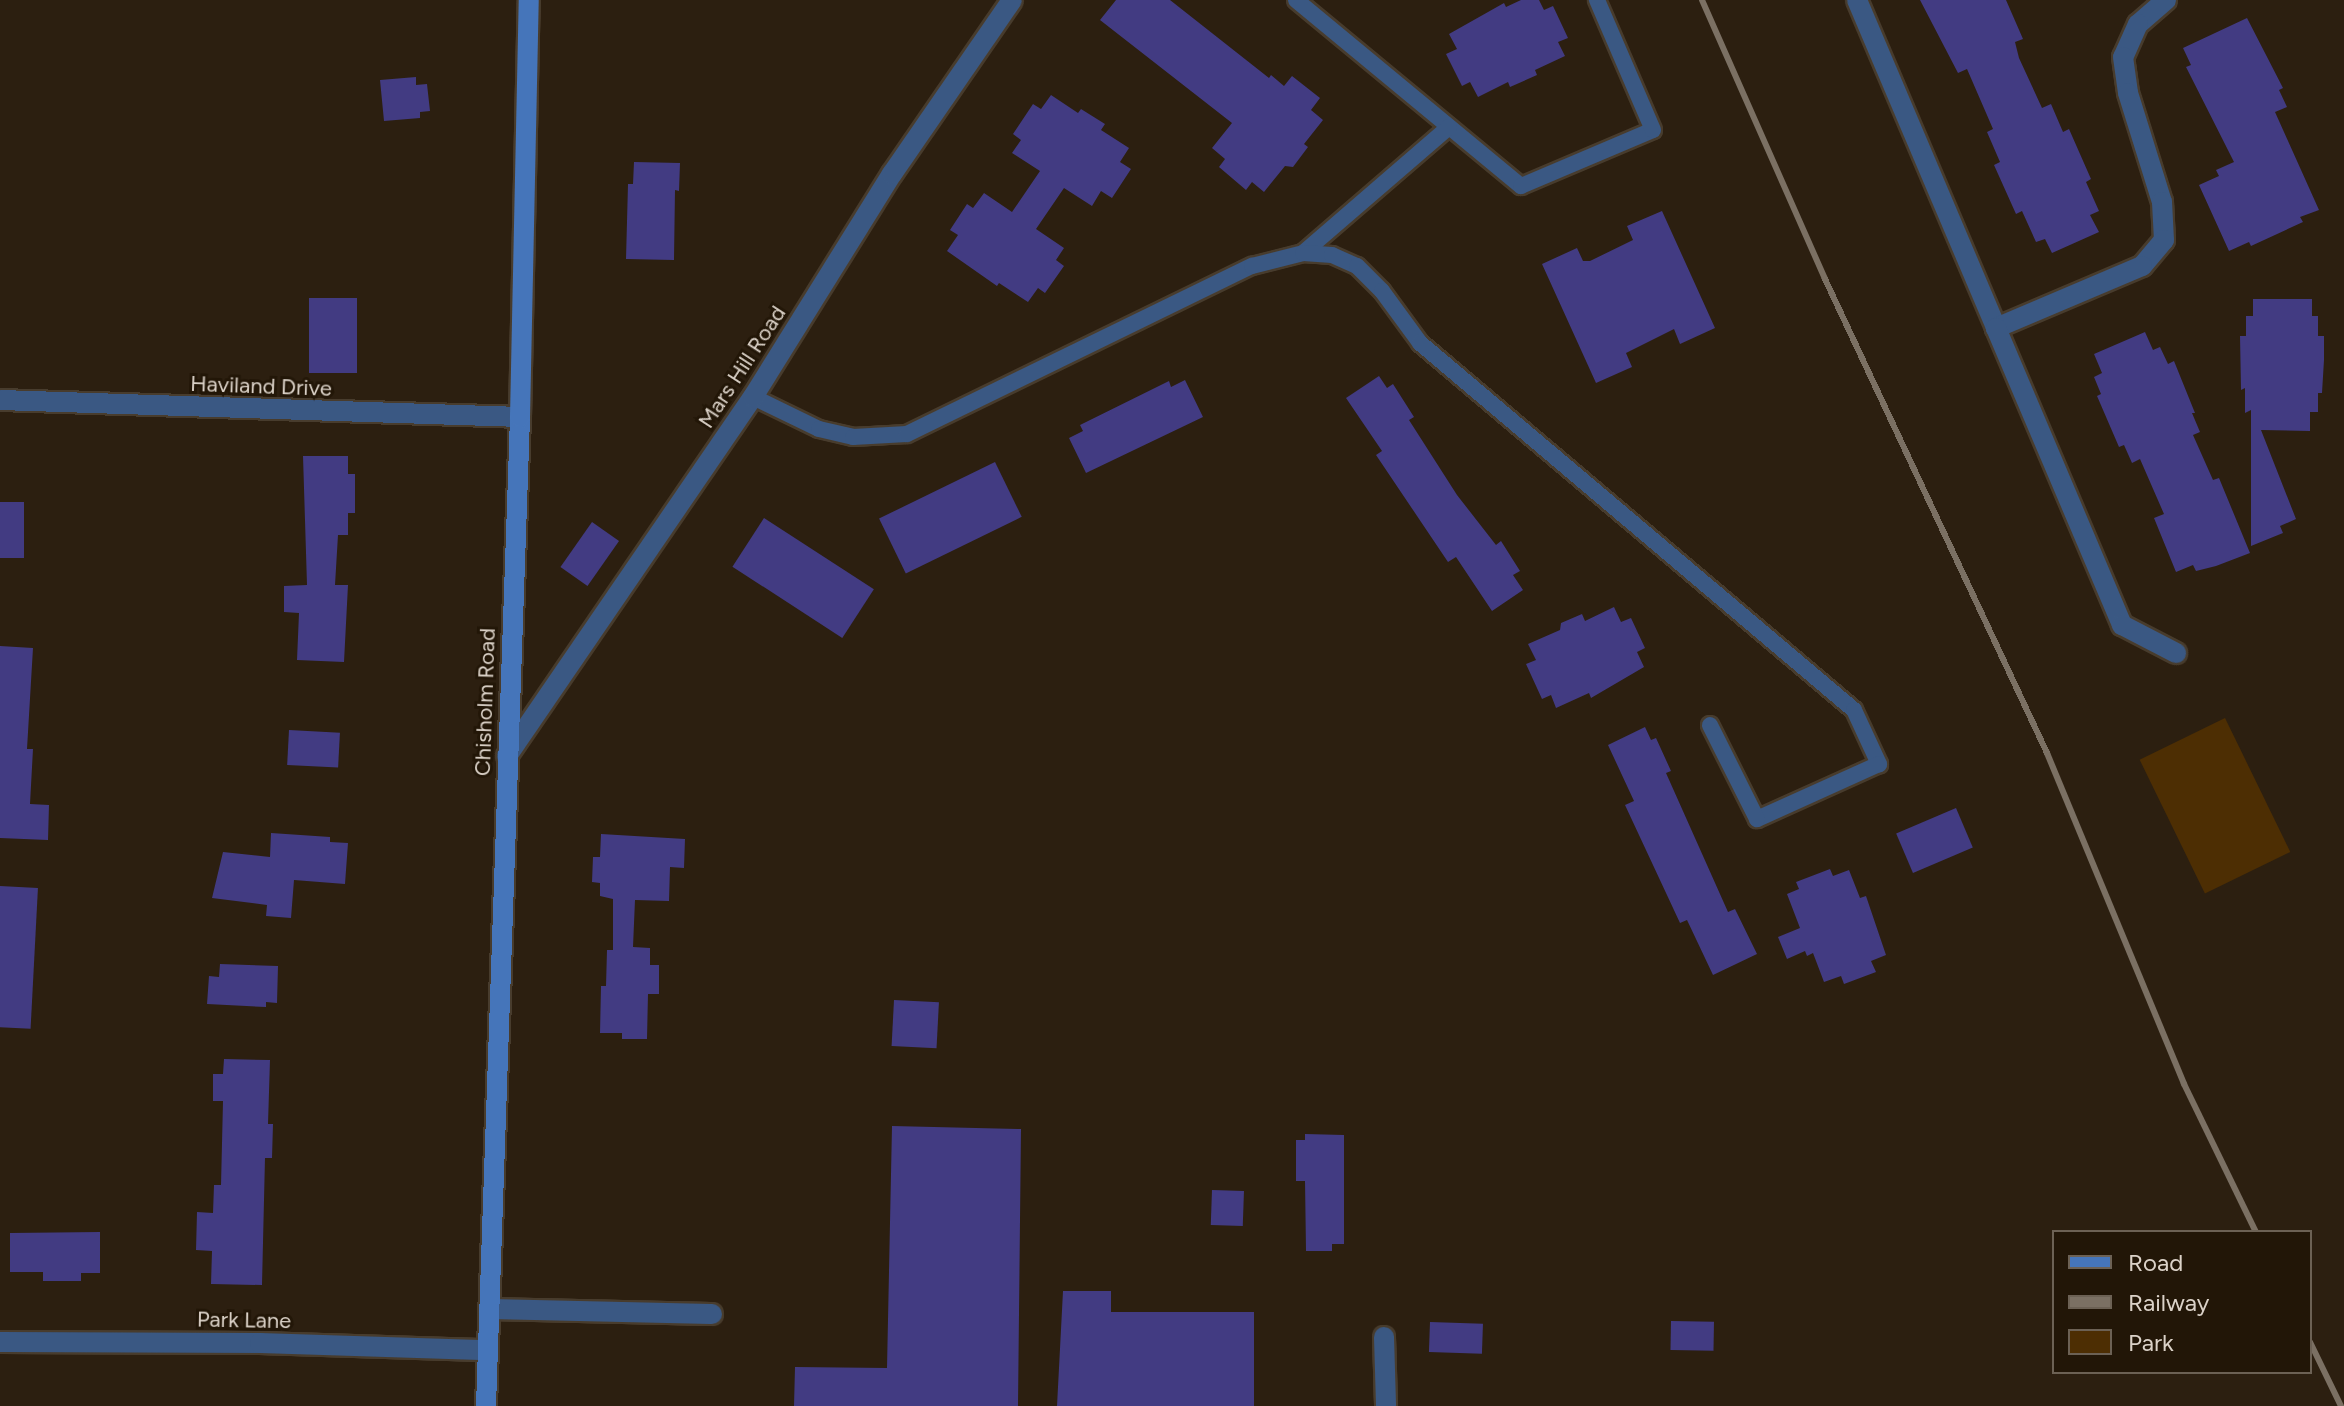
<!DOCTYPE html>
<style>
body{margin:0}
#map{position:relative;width:2344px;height:1406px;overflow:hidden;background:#2c1f10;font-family:Figtree,sans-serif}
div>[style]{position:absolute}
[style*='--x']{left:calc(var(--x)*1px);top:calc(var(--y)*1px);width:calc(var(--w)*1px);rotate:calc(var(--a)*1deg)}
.green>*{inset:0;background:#4d2e03;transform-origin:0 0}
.building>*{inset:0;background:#423b82;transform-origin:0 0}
.roads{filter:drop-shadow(2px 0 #483c2d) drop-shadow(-2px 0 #483c2d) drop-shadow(0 2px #483c2d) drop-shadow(0 -2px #483c2d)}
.service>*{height:16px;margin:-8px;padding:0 8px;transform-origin:8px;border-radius:8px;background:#3a5883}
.minor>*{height:20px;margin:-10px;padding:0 10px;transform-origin:10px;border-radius:10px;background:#3a5883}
.tertiary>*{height:20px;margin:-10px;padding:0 10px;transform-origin:10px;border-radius:10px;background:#3a5883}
.secondary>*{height:20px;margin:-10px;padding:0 10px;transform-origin:10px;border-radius:10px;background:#4575ba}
.rail>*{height:6px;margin:-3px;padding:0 3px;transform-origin:3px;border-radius:3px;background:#7b7063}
span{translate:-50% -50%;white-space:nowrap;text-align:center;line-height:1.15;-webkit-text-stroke:6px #221607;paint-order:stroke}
.street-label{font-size:22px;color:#dbd2c8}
.legend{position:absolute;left:2052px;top:1230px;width:260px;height:144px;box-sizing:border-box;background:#221607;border:2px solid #6c6154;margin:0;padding:10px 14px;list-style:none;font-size:24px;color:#dbd2c8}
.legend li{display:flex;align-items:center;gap:16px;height:40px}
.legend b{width:40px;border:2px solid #6c6154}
</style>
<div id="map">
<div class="green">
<div style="left:2225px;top:718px;width:149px;height:95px;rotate:64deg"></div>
</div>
<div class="building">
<div style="clip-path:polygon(1116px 0,1170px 0,1269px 78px,1271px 75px,1284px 86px,1292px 76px,1320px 98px,1311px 110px,1323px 120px,1304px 144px,1308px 147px,1293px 167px,1285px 166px,1264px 192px,1252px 182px,1246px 190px,1219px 167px,1225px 159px,1212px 148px,1232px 123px,1100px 20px)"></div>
<div style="clip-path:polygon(1521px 0,1539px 0,1544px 10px,1553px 6px,1568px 38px,1558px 42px,1565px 56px,1535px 70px,1537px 75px,1510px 87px,1508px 82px,1478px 97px,1470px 82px,1462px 86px,1446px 54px,1457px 49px,1449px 34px,1504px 3px,1506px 7px)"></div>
<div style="clip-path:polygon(1920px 0,2006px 0,2023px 39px,2015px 42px,2019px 58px,2042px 108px,2051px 104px,2063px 132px,2069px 129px,2091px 179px,2086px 182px,2099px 211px,2090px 215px,2099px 232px,2052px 253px,2045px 239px,2036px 242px,2022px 211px,2016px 214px,1994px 165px,2000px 162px,1987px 132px,1993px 129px,1967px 69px,1958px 73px)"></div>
<div style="clip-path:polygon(2247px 18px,2283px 88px,2279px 90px,2287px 107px,2275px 112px,2319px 210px,2300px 217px,2303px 222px,2251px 246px,2249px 242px,2229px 251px,2199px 185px,2219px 176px,2216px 170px,2234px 162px,2186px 67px,2191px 65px,2183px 48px)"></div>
<div style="clip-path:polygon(416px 77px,416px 85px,427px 84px,430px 111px,420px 112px,420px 118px,384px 121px,380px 80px)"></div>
<div style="clip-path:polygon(1051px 95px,1078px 113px,1081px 109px,1105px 124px,1101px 130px,1129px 148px,1120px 162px,1131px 169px,1112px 198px,1101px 191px,1092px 206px,1064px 188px,1036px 229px,1064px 248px,1056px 260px,1064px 266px,1045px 293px,1038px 288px,1028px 302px,999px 283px,997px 286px,947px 251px,958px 235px,950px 230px,967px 204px,973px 208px,984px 193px,1012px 212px,1040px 171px,1012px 153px,1021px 140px,1013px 134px,1033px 104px,1041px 109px)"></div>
<div style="clip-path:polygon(634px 162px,680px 163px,679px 191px,675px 190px,674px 260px,626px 259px,628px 184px,633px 184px)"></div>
<div style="clip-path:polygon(1662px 211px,1715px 328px,1680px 344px,1674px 329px,1626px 353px,1632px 367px,1596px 383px,1542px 264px,1577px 248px,1583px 261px,1590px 261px,1633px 240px,1627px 226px)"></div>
<div style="left:309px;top:298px;width:48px;height:75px"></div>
<div style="clip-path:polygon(2253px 299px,2312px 299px,2312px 316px,2318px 316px,2318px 336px,2324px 336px,2324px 360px,2322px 393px,2318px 393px,2318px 412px,2310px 412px,2310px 431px,2261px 430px,2296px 519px,2280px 526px,2283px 533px,2251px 546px,2251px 410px,2245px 413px,2245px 388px,2241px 390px,2240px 336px,2246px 336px,2246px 316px,2253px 316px)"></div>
<div style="clip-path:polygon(2145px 332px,2153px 350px,2160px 347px,2168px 364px,2174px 361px,2195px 413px,2192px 413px,2200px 432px,2193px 435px,2213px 480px,2219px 478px,2250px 553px,2216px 566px,2196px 571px,2193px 565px,2176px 572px,2154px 518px,2164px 514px,2140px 459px,2132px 463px,2124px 445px,2119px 447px,2097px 396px,2101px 394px,2094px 377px,2102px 373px,2094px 354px)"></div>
<div style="clip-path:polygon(1379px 376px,1387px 388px,1393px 384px,1414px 417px,1409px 420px,1457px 495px,1496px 545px,1501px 541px,1520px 571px,1513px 575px,1523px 590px,1492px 611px,1456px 557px,1448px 562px,1376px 455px,1382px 451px,1346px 398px)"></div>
<div style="clip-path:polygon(1185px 380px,1203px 417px,1086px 473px,1069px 438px,1083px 431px,1080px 425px,1169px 381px,1171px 387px)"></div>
<div style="clip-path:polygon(303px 456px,348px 456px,348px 474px,355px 474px,355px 513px,348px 513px,348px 535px,338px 535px,335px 585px,348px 585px,344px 662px,297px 660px,299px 613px,284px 612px,284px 586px,307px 585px)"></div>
<div style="left:995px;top:462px;width:61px;height:129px;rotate:64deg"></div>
<div style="left:0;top:502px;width:24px;height:56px"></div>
<div style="left:764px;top:518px;width:131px;height:58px;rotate:33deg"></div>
<div style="left:592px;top:522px;width:33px;height:55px;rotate:35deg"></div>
<div style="clip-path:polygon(1614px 607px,1621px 622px,1631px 618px,1645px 648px,1637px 652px,1644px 667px,1591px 698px,1589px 693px,1556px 708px,1551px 695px,1542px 699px,1526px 664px,1536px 660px,1528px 644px,1560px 630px,1561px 623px,1582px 614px,1585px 621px)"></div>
<div style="clip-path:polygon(0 646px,33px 648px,27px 749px,33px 749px,30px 804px,49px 805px,48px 840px,0 838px)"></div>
<div style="clip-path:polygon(1645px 727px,1651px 740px,1656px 738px,1671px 771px,1666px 773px,1728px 912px,1735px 909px,1757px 954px,1713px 975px,1687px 920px,1680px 923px,1625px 805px,1634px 801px,1608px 745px)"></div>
<div style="left:289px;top:730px;width:51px;height:35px;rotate:3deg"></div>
<div style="left:1956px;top:808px;width:43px;height:65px;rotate:67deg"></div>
<div style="clip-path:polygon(271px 833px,330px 837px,330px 842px,348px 843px,345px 884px,294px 880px,291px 918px,266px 916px,267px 905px,212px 898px,223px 852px,270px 857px)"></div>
<div style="clip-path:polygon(601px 834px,685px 839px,684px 868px,670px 867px,669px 901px,635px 900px,633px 947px,650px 948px,650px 965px,659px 965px,659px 994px,648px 994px,647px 1039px,622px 1039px,622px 1033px,600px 1033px,601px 986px,606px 986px,607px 950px,613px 950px,613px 899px,600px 896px,600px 883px,592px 882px,593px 857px,600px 857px)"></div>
<div style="clip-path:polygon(1830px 869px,1833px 876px,1849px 870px,1860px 898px,1866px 896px,1886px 955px,1871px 961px,1876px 972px,1844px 984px,1841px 976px,1824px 982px,1813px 953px,1807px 956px,1805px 951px,1787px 959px,1778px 937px,1800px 928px,1787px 894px,1799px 889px,1796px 882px)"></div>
<div style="left:0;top:886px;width:38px;height:141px;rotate:3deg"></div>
<div style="clip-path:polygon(220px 964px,278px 966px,277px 1003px,266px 1002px,266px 1007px,207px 1004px,209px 976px,219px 977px)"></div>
<div style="left:894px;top:1000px;width:45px;height:46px;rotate:3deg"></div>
<div style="clip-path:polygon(224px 1059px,270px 1060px,268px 1124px,273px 1124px,272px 1158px,265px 1158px,262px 1285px,211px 1284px,212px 1251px,196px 1250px,197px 1212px,213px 1213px,214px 1185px,221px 1185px,223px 1101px,213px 1101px,213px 1074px,223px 1074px)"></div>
<div style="clip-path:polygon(892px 1126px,1021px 1129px,1018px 1406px,794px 1406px,795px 1367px,887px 1368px)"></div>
<div style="clip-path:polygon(1305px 1134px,1344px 1135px,1344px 1244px,1332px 1244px,1332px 1251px,1306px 1251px,1305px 1181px,1296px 1181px,1296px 1140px,1305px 1140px)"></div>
<div style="left:1212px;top:1190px;width:32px;height:35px;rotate:2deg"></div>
<div style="clip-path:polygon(100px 1232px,100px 1273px,81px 1273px,81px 1281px,43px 1281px,43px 1272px,10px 1272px,10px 1233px)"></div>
<div style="clip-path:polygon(1063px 1291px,1111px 1291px,1111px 1312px,1254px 1312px,1254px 1406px,1057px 1406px)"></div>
<div style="left:1671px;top:1321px;width:43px;height:29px;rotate:1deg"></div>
<div style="left:1430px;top:1322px;width:53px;height:30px;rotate:2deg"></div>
</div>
<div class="roads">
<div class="service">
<div style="--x:1296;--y:0;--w:292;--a:39.6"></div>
<div style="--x:1521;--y:186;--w:143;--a:-23"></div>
<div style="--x:1653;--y:130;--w:142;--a:-113.3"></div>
<div style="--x:1303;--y:253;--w:193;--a:-40.8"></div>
<div style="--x:753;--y:397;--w:73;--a:25.9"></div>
<div style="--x:819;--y:429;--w:35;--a:13"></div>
<div style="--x:853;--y:437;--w:54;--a:-3.2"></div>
<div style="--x:907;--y:434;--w:384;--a:-26"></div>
<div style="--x:1252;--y:266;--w:53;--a:-14.3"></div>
<div style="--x:1303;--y:253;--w:29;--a:4"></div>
<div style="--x:1332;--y:255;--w:27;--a:24"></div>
<div style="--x:1357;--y:266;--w:35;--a:45"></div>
<div style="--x:1382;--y:291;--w:64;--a:53.8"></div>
<div style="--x:1420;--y:343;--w:568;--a:40.22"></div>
<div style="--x:1854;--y:710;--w:60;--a:65.2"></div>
<div style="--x:1879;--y:764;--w:134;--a:155.7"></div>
<div style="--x:1757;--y:819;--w:105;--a:-116.6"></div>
</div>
<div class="minor">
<div style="--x:1857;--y:0;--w:356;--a:67"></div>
<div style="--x:2166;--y:0;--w:37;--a:139"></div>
<div style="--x:2138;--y:24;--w:36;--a:114"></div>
<div style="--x:2123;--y:57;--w:36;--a:82"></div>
<div style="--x:2128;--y:93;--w:114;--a:72.7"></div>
<div style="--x:2162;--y:202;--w:38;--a:87"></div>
<div style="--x:2164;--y:240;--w:34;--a:130"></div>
<div style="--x:2142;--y:266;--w:159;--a:157"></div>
<div style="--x:1996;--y:328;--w:323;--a:67"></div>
<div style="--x:2122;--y:625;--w:61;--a:27.4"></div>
<div style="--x:0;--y:400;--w:520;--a:1.87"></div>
<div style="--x:489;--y:1309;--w:223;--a:1.3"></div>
<div style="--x:1384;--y:1337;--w:69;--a:88.3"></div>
<div style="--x:0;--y:1342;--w:260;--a:0.2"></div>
<div style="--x:260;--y:1343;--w:228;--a:1.8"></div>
</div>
<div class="tertiary">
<div style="--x:507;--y:756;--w:435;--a:-55.6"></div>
<div style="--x:753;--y:397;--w:263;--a:-58.1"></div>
<div style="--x:892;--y:174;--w:211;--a:-55.4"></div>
</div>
<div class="secondary">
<div style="--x:486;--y:1406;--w:990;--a:-88.03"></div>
<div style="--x:520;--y:417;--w:417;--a:-88.8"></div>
</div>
</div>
<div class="rail">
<div style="--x:1702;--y:0;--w:305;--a:66.2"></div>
<div style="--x:1825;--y:279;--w:523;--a:64.9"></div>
<div style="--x:2047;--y:753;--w:358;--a:67.5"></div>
<div style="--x:2184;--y:1084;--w:165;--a:64.1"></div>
<div style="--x:2310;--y:1342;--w:71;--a:64.2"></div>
</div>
<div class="street-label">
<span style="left:742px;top:367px;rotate:-57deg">Mars Hill Road</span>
<span style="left:261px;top:386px;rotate:2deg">Haviland Drive</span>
<span style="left:485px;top:702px;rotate:-88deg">Chisholm Road</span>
<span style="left:244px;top:1320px;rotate:1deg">Park Lane</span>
</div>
<ul class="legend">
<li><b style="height:10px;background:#4575ba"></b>Road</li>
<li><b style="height:10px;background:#7b7063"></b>Railway</li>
<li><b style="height:22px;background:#4d2e03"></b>Park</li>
</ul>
</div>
